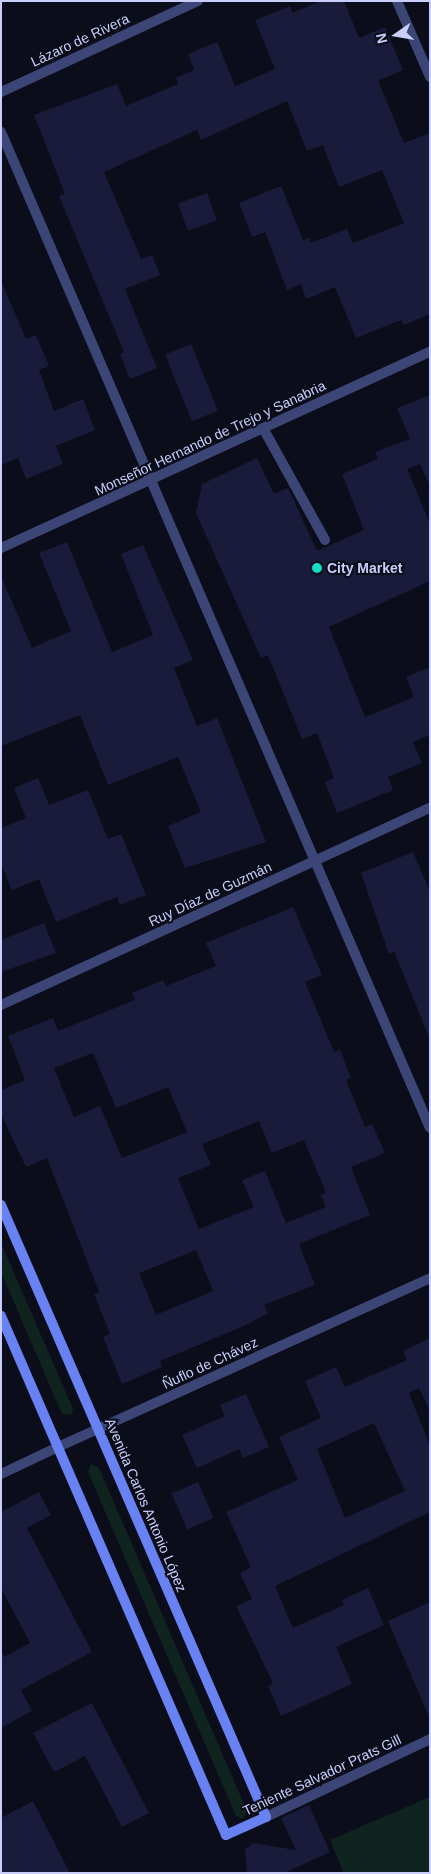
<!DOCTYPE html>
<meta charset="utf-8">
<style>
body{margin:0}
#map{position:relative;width:431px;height:1874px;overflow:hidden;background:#0c0d1a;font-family:Helvetica,sans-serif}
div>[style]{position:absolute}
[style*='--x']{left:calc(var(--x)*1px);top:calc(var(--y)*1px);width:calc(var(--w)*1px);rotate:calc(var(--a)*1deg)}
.green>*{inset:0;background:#10241f}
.building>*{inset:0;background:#1a1a3a;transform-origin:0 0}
.service>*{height:10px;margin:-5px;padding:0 5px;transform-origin:5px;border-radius:5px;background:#3b4576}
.minor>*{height:10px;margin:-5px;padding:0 5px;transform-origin:5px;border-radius:5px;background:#3b4576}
.tertiary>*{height:10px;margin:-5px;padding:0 5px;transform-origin:5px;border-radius:5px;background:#3b4576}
.secondary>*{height:10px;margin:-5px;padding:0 5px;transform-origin:5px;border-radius:5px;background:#6882f3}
.dots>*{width:14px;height:14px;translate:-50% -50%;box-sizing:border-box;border:2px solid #0c0d1a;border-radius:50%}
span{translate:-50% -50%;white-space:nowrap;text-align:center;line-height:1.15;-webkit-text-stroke:4px #0c0d1a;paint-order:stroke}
.street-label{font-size:14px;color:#c9cefb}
.poi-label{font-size:14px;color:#c9cefb;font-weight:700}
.left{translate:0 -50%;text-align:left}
.frame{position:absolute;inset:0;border:2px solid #c9cefb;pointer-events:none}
.north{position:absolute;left:371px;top:10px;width:50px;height:50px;-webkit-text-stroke:4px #0c0d1a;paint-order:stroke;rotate:257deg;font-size:14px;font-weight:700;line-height:20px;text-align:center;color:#c9cefb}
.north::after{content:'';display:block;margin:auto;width:18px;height:22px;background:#c9cefb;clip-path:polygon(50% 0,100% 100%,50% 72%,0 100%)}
</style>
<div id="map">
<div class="green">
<div style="clip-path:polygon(1px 1243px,73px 1409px,71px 1415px,62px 1414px,1px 1272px)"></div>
<div style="clip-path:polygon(91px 1464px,99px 1468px,247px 1811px,243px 1819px,236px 1816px,88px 1472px)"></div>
<div style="clip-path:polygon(430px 1797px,430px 1873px,344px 1873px,330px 1840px)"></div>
</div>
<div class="building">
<div style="clip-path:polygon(321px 1px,344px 1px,359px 38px,385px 27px,403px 70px,378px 81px,404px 143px,430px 133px,430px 314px,404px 325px,401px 320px,356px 338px,335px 287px,306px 299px,301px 284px,287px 290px,265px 232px,252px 237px,239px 203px,281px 186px,303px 240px,309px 238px,311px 243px,347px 229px,353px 243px,404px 223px,382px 170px,339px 187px,323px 145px,307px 151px,287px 101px,201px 140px,197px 130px,104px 172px,141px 259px,152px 255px,160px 275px,125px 289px,157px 368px,130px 379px,120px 354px,124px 352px,59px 196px,65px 194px,34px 115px,117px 84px,126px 106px,178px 84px,176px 78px,194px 70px,188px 54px,217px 42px,235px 86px,275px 69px,255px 20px,290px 6px,292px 13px)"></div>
<div style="left:207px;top:193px;width:29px;height:31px;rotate:70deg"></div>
<div style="clip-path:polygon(1px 281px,26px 339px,36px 335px,49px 366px,39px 370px,54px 411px,83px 399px,95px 430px,56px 446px,63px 464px,26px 479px,18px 458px,1px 465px)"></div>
<div style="left:191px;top:344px;width:72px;height:28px;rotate:68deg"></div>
<div style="clip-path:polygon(430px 395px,430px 486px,420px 464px,407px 469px,430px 524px,430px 581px,329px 627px,365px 717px,414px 697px,406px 677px,430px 667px,430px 735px,413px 742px,422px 763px,388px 777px,393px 790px,337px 813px,325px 782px,334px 778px,317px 733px,302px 739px,268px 655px,261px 658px,196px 513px,202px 484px,257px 458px,274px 494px,288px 488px,317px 551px,364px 530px,342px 474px,378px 459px,375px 452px,410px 439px,397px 408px)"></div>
<div style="clip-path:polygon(67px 542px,112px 652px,153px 635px,121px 554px,143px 545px,193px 660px,174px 668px,197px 726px,217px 718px,266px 842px,185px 868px,168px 826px,201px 812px,178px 757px,108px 785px,80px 715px,1px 746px,1px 576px,32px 648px,71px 631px,39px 553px)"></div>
<div style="clip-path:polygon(38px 778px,49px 805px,88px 790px,108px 839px,121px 834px,146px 895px,120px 905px,117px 897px,56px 922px,39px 879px,12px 890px,1px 864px,1px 828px,26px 818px,14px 788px)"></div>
<div style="clip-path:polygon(413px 852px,430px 892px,429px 1037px,394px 951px,389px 954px,361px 873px)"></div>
<div style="clip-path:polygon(evenodd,293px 907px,322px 975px,305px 982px,334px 1052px,340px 1049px,351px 1078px,346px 1080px,365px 1127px,372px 1124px,385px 1153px,351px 1167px,370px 1215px,299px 1244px,315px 1285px,264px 1305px,268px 1313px,244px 1326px,160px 1361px,162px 1367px,122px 1384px,103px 1337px,110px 1334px,94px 1294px,99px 1292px,47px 1158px,26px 1167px,1px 1114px,1px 1090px,25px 1080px,8px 1036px,53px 1018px,58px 1031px,135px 1000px,132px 993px,163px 980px,166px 986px,216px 966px,206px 943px,293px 907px,93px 1053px,116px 1108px,168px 1087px,187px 1132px,122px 1158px,100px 1106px,74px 1117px,54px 1068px,93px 1053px,293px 907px,259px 1121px,272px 1153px,304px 1140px,326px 1193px,321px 1195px,326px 1207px,286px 1223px,265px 1171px,242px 1180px,254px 1207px,199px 1229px,178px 1178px,211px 1165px,202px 1144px,259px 1121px,293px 907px,196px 1250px,213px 1291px,156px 1315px,139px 1273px,196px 1250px)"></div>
<div style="clip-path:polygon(44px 923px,56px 953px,1px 972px,1px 940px)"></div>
<div style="clip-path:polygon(evenodd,430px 1338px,430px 1411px,419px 1388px,409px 1393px,430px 1446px,430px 1512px,275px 1586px,293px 1628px,344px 1605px,342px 1600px,368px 1588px,384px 1625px,336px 1647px,352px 1684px,281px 1716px,268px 1686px,273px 1683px,236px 1606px,252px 1599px,240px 1573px,251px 1567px,226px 1512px,298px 1480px,279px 1437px,321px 1418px,305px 1381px,336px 1367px,345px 1387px,407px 1360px,403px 1351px,430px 1338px,374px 1423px,405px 1491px,345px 1518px,317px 1449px,374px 1423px)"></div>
<div style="clip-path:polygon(246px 1394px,269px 1447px,243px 1458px,239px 1449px,197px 1468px,182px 1435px,225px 1416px,220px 1405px)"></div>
<div style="left:198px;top:1482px;width:39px;height:29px;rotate:66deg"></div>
<div style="clip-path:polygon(39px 1492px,51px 1515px,27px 1528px,92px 1652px,21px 1690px,32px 1711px,1px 1728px,1px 1651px,4px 1657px,30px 1643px,1px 1588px,1px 1512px)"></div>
<div style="clip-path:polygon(430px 1602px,430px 1719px,388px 1621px)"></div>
<div style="clip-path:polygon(92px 1703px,149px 1813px,122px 1827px,85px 1756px,54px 1772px,33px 1733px)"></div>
<div style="clip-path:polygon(33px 1801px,70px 1873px,1px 1873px,1px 1818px)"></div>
<div style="clip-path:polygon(309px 1805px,330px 1852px,284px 1873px,247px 1873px,245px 1850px,253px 1843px,296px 1850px,281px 1818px)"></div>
</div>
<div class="service">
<div style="--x:263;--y:428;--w:128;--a:61"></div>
</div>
<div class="minor">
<div style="--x:397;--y:1;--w:83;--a:66.5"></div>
<div style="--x:1;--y:92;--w:217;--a:-24.8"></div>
<div style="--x:1;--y:132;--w:1084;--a:66.7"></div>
<div style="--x:1;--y:548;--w:472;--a:-24.6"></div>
<div style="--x:1;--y:1005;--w:472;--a:-24.7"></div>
<div style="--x:1;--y:1474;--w:63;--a:-25.3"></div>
<div style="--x:266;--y:1817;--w:182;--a:-25.4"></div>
</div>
<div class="tertiary">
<div style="--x:58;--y:1447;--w:409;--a:-24.4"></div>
</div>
<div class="secondary">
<div style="--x:1;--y:1205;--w:667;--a:66.59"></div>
<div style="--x:266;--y:1817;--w:44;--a:155.8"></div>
<div style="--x:226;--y:1835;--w:566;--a:-113.44"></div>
</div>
<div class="dots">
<div style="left:317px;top:568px;background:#12dec8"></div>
</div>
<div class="street-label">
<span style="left:80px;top:40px;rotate:-25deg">Lázaro de Rivera</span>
<span style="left:210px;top:438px;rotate:-25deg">Monseñor Hernando de Trejo y Sanabria</span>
<span style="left:210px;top:894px;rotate:-25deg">Ruy Díaz de Guzmán</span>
<span style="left:210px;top:1363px;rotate:-25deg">Ñuflo de Chávez</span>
<span style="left:146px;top:1505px;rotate:67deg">Avenida Carlos Antonio López</span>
<span style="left:322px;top:1775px;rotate:-25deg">Teniente Salvador Prats Gill</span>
</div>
<div class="poi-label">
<span class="left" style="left:327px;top:568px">City Market</span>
</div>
<div class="frame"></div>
<div class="north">N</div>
</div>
